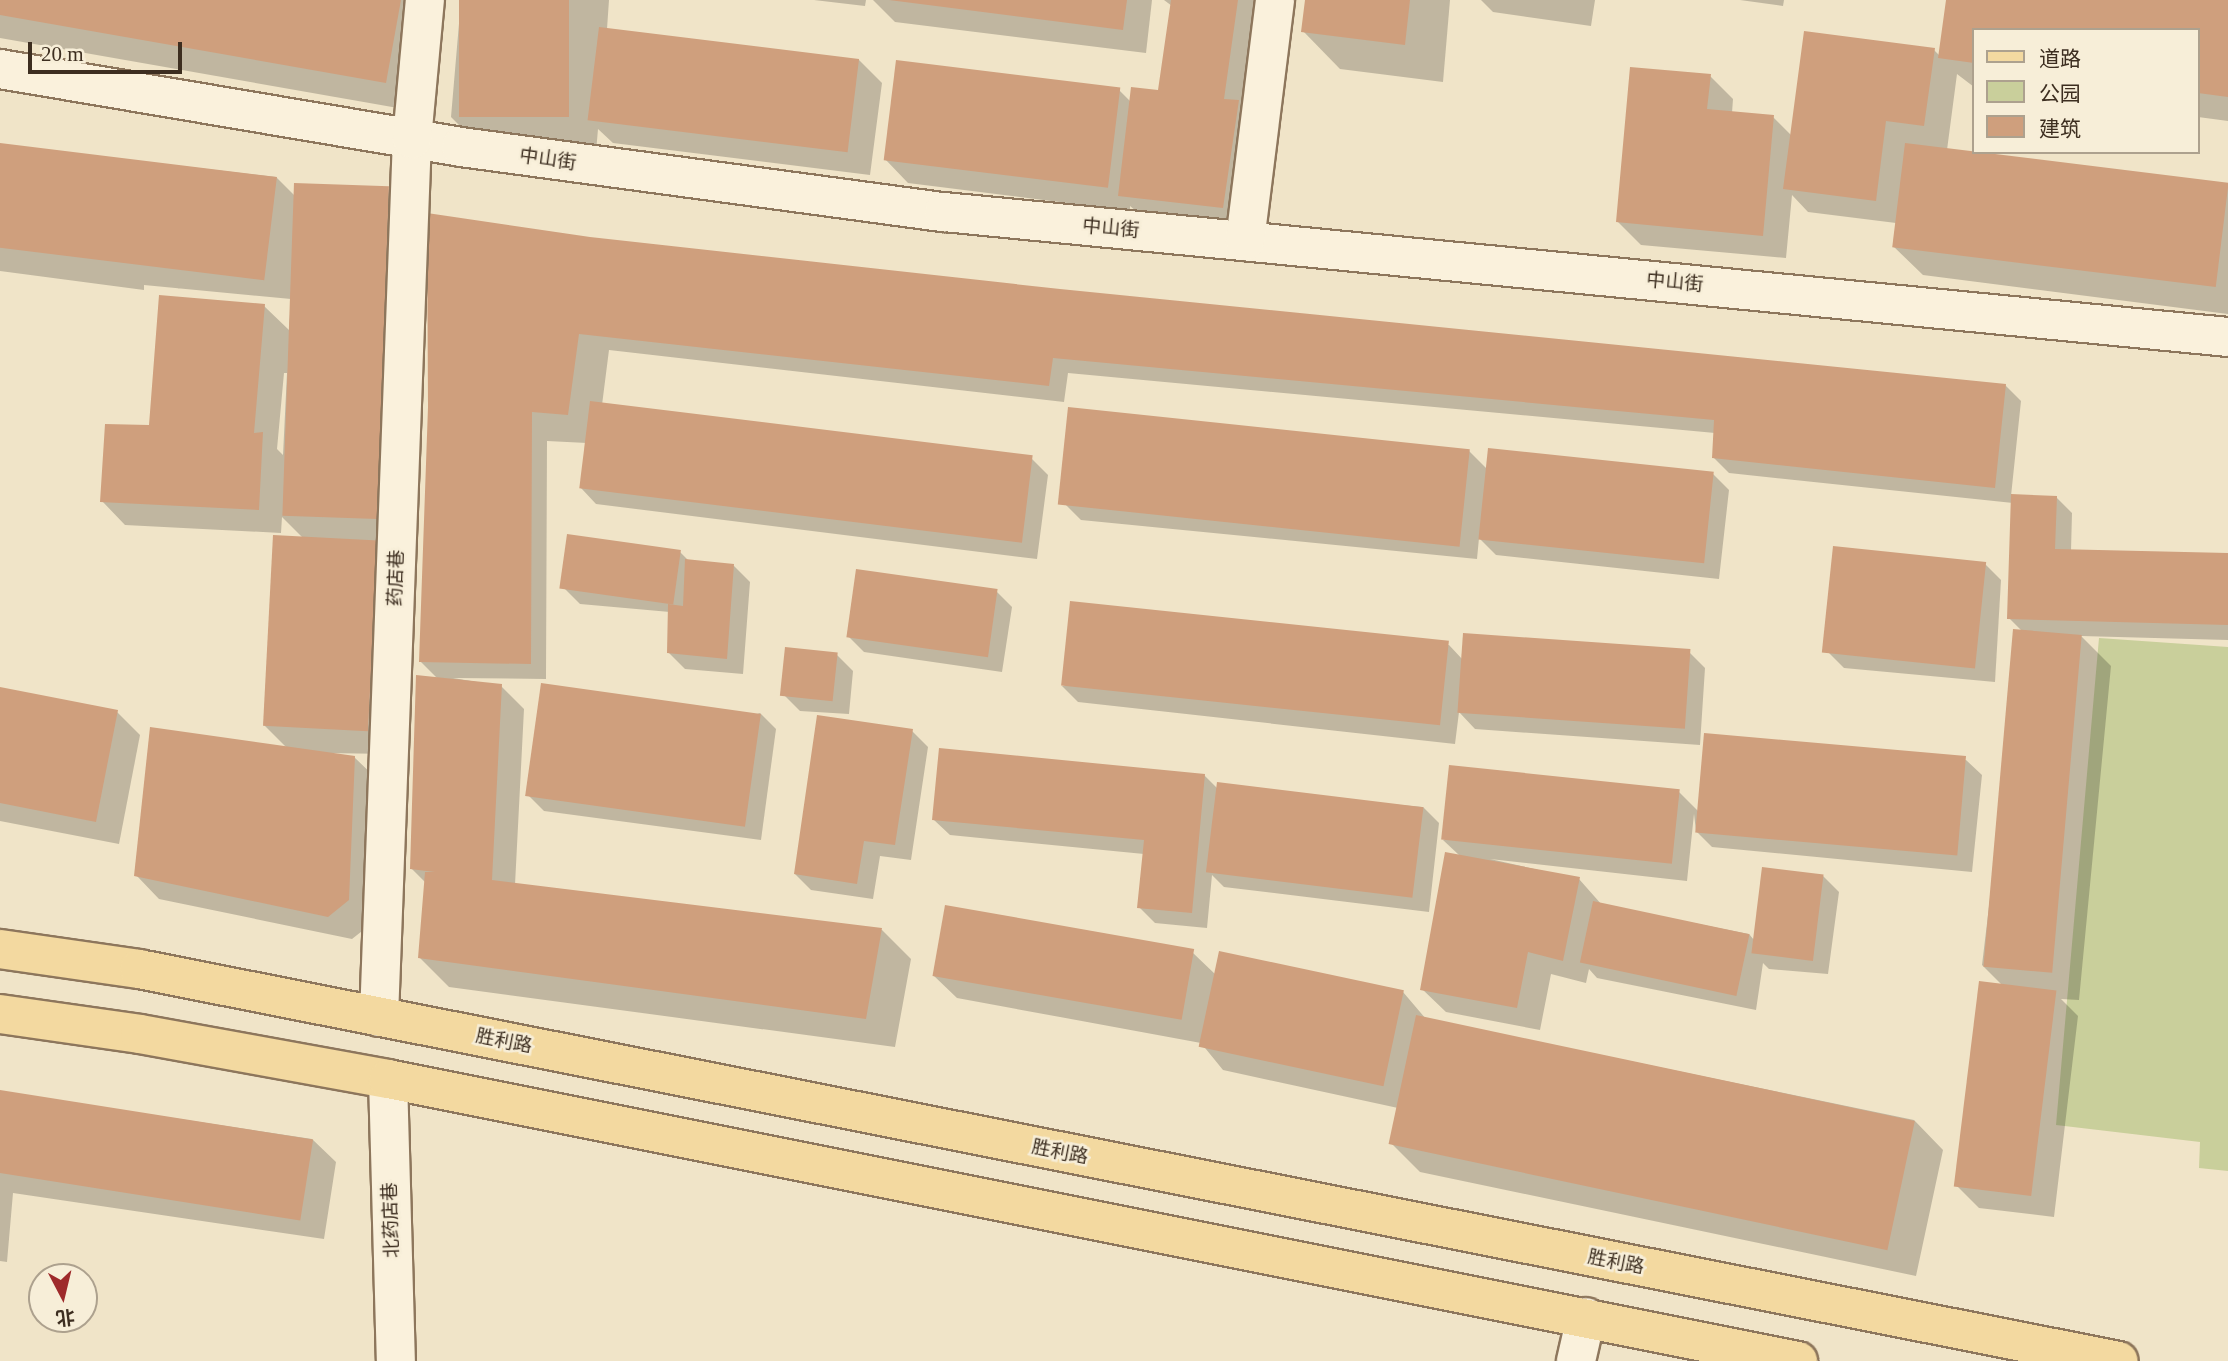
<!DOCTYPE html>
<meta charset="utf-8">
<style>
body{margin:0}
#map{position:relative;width:2228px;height:1361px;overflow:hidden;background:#f0e4c8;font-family:"Times New Roman","Noto Sans SC",serif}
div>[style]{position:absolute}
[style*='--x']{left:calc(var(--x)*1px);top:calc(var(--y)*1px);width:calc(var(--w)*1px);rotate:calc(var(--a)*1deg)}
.green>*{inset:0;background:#c9cf9b}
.shadow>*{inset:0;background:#0003}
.building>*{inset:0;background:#cf9f7d;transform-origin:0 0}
.roads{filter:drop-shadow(2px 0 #8d765c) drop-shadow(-2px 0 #8d765c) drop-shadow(0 2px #8d765c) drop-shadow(0 -2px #8d765c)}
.minor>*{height:38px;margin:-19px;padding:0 19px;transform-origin:19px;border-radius:19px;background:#faf1dc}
.major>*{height:38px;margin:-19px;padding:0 19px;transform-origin:19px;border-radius:19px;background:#f3d9a0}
span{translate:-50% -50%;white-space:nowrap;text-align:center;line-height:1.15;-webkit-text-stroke:5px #f7eed8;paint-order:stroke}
.street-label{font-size:19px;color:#3d2e20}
.legend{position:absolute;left:1972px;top:28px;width:228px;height:126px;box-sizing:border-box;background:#f7eed8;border:2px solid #ada18e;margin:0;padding:9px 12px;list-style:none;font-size:21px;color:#3d2e20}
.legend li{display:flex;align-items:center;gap:14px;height:35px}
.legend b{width:35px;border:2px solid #ada18e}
.north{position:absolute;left:28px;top:1263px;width:70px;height:70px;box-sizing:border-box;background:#f7eed8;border:2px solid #ada18e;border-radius:50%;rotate:173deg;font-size:19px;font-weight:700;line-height:28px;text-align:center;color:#3d2e20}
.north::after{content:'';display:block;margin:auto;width:24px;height:32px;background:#9e2a2b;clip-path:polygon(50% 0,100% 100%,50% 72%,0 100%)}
.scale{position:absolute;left:28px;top:42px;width:154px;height:32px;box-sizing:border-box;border:4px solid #3d2e20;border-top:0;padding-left:9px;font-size:21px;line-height:24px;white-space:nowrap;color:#3d2e20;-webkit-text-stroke:5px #f7eed8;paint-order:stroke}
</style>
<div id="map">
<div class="green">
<div style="clip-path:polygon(2099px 638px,2228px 647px,2228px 1171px,2199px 1168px,2200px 1142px,2056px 1125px)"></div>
</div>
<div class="shadow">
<div style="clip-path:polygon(0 0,423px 0,415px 111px,0 38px)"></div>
<div style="clip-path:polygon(461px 0,609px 0,607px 29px,859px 60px,882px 83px,870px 175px,613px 143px,598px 129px,595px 164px,489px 155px,451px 117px)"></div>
<div style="clip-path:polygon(814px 0,866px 0,865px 6px)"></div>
<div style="clip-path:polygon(873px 0,1152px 0,1146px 53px,895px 22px)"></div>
<div style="clip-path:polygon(1164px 0,1278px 0,1254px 16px,1241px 105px,1254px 118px,1239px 223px,1136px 211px,1130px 206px,1130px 211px,908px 183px,885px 159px,1119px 90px,1131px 102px,1160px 92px,1172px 6px)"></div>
<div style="clip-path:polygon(1307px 0,1450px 0,1443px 82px,1340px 69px,1303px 31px)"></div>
<div style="clip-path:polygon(1481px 0,1595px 0,1591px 26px,1493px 12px)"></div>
<div style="clip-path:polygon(1740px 0,1784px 0,1783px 6px)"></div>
<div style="clip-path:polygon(1948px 0,2228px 0,2228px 121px,2198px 117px,2198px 30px,1974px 30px,1974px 87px,1957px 74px,1947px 150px,2228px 186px,2228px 314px,1923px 275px,1893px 246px,1896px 223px,1808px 212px,1792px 195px,1786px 258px,1641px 245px,1617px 221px,1710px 76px,1733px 99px,1732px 113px,1773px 117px,1792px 136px,1934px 50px,1940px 56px)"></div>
<div style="clip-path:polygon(evenodd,0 145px,276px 177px,295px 196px,388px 189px,411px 212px,390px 754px,324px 753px,354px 757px,378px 780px,371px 924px,352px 939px,159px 899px,136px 875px,287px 748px,264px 725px,304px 539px,282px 517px,281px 533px,125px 525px,102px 501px,150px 426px,264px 306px,289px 330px,291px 299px,144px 285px,144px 290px,0 271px,0 145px,284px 373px,287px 373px,283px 455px,277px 449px,284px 373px)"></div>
<div style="clip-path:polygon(592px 239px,1061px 291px,2005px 385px,2021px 401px,2011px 496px,2056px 497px,2072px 513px,2071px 551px,2228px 555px,2228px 640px,2081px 636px,2111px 666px,2079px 1000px,2061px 999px,2078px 1016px,2054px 1217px,1979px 1208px,1956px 1185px,2003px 986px,1982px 965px,2022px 631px,2009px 618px,2013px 503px,1729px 473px,1713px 457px,1715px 433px,1068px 373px,1064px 402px,609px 350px,602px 405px,1032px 459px,1048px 475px,1037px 559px,596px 504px,581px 488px,587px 443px,547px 441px,546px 679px,453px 678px,501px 686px,524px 709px,515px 885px,882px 930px,911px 959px,895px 1047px,449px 987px,420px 958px,426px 883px,411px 868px,438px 679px,421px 662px)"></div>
<div style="clip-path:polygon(1469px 451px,1488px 470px,1713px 474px,1729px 490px,1719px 579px,1496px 555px,1479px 538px,1477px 559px,1081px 520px,1065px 504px)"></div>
<div style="clip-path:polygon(680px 552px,689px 561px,734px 566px,750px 582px,743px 674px,685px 669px,669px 653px,670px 612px,580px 604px,564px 588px)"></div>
<div style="clip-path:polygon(1985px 564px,2001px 580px,1995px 682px,1844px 668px,1828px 652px)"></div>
<div style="clip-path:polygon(996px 591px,1012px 607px,1002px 672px,864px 652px,848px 636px)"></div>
<div style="clip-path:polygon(1449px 645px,1463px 660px,1689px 652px,1705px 668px,1700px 745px,1475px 729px,1459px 712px,1455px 744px,1078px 702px,1062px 686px)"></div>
<div style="clip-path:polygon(837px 655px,853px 671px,849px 714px,800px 711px,784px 695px)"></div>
<div style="clip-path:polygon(0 689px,117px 712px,140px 735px,119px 844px,0 821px)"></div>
<div style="clip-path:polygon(760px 713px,776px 729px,761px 840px,544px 811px,528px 795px)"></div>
<div style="clip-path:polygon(912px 731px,928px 747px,911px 860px,880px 856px,873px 899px,811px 890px,795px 874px)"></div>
<div style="clip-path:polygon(1966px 760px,1982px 775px,1972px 872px,1712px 847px,1696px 831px,1694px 814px,1687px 881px,1490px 859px,1579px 879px,1602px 905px,1749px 934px,1754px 940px,1823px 876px,1839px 892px,1828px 974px,1769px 969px,1763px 963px,1756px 1010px,1597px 978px,1589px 969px,1586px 983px,1551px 974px,1540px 1030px,1446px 1012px,1422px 989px,1460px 856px,1443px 840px,1679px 792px,1698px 811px)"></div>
<div style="clip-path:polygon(1204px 775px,1218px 789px,1423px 807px,1439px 823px,1429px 912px,1224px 887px,1212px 875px,1207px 928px,1155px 923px,1139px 907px,1144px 854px,950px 835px,934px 820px)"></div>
<div style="clip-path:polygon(1193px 953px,1216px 975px,1403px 992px,1426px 1019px,1914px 1120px,1943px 1150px,1916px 1276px,1420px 1172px,1391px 1143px,1398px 1108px,1223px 1070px,1201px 1043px,957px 998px,933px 975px)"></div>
<div style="clip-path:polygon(0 1092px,312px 1139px,336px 1162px,324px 1239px,13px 1193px,7px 1262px,0 1261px)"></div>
</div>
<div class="building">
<div style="clip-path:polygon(0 0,401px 0,386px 83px,0 15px)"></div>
<div style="left:459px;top:0;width:110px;height:117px"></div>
<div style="clip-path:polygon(889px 0,1127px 0,1123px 30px)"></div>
<div style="clip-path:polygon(1171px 0,1238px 0,1224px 99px,1239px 100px,1223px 208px,1118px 196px,1131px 87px,1158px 90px)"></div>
<div style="clip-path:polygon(1305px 0,1410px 0,1405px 45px,1301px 32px)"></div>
<div style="clip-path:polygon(1946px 0,2228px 0,2228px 97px,2198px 93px,2198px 30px,1974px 30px,1974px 63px,1938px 58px)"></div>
<div style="left:599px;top:27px;width:262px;height:94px;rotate:7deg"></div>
<div style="clip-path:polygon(1804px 31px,1935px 48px,1924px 126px,1886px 121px,1876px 201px,1783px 189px)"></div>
<div style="left:896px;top:60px;width:226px;height:101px;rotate:7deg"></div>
<div style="clip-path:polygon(1630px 67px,1711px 74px,1707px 109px,1774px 115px,1763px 236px,1616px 222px)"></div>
<div style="left:0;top:143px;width:279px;height:104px;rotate:7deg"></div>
<div style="left:1905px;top:143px;width:326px;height:105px;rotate:7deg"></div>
<div style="left:294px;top:183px;width:95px;height:333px;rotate:2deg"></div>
<div style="clip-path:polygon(427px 213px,590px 237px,1060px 289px,2006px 384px,1995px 488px,1712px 458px,1714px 420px,1053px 358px,1049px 386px,579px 334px,568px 415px,532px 412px,531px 664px,419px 662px,428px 407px)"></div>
<div style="clip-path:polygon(159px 295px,265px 304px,254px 433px,263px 432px,259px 510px,100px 502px,105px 424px,149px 425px)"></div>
<div style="left:590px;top:401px;width:446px;height:88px;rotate:7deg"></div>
<div style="left:1068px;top:407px;width:404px;height:98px;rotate:6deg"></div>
<div style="left:1488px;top:448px;width:227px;height:92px;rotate:6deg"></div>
<div style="clip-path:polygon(2011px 494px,2057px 496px,2055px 549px,2228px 553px,2228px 625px,2007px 619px)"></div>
<div style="left:567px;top:534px;width:115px;height:55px;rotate:8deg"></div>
<div style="left:273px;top:535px;width:105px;height:191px;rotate:3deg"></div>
<div style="left:1833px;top:546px;width:154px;height:107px;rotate:6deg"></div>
<div style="clip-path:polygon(685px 559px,734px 564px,727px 659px,667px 653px,668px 604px,683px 606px)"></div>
<div style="left:856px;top:569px;width:143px;height:69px;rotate:8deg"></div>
<div style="left:1070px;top:601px;width:381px;height:85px;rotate:6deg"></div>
<div style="left:2013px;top:629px;width:69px;height:339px;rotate:5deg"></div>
<div style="left:1463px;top:633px;width:228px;height:80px;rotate:4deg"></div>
<div style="left:785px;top:647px;width:53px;height:49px;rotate:6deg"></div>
<div style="clip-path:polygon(416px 675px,502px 684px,492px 880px,882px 928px,866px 1019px,418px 958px,425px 872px,435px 872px,410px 869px)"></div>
<div style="left:541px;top:683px;width:222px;height:114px;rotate:8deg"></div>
<div style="clip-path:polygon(0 687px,118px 710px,96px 822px,0 803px)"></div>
<div style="clip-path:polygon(817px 715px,913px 729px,895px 845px,864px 841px,857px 884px,794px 874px)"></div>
<div style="clip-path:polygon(150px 727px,355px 756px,349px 900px,328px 917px,134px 876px)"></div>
<div style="left:1704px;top:733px;width:263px;height:100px;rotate:5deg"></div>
<div style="clip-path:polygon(939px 748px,1205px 774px,1192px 913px,1137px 908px,1144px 840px,932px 820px)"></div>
<div style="left:1449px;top:765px;width:232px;height:75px;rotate:6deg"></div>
<div style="left:1217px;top:782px;width:208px;height:91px;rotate:7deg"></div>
<div style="clip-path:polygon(1445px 852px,1580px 877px,1563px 961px,1528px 952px,1517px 1008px,1420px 990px)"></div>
<div style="left:1762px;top:867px;width:62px;height:87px;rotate:7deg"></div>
<div style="left:1593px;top:901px;width:160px;height:63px;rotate:12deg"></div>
<div style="left:945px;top:905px;width:253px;height:72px;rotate:10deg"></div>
<div style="left:1219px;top:951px;width:189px;height:98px;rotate:12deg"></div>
<div style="left:1979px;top:981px;width:78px;height:207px;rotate:7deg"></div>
<div style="left:1416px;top:1015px;width:510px;height:132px;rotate:12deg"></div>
<div style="left:0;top:1090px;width:317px;height:82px;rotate:9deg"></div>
</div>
<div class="roads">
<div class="minor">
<div style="--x:0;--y:69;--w:468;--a:9.6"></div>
<div style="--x:461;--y:147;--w:487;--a:7.7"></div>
<div style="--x:944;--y:212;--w:1290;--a:5.56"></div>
<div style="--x:1245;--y:241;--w:243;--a:-82.9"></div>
<div style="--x:379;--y:1017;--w:879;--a:-87.85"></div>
<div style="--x:412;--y:139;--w:140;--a:-84.7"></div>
<div style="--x:388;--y:1079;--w:282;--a:88.4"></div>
<div style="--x:1576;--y:1361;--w:45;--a:-77.2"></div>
</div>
<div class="major">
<div style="--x:0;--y:949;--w:140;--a:8.2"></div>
<div style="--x:139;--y:969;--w:2018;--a:11.2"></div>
<div style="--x:0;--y:1014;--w:141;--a:8.1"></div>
<div style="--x:140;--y:1034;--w:252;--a:10.3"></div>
<div style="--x:388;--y:1079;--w:1438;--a:11.31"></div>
</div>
</div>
<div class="street-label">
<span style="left:548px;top:159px;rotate:8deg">中山街</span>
<span style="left:1111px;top:228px;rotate:5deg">中山街</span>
<span style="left:1675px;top:282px;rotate:5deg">中山街</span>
<span style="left:396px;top:578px;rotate:-88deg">药店巷</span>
<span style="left:504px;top:1041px;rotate:11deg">胜利路</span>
<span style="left:1060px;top:1152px;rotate:11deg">胜利路</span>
<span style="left:391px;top:1220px;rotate:-92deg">北药店巷</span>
<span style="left:1616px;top:1262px;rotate:11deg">胜利路</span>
</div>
<ul class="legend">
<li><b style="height:9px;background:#f3d9a0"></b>道路</li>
<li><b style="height:19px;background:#c9cf9b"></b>公园</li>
<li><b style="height:19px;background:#cf9f7d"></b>建筑</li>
</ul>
<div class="north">北</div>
<div class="scale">20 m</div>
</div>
